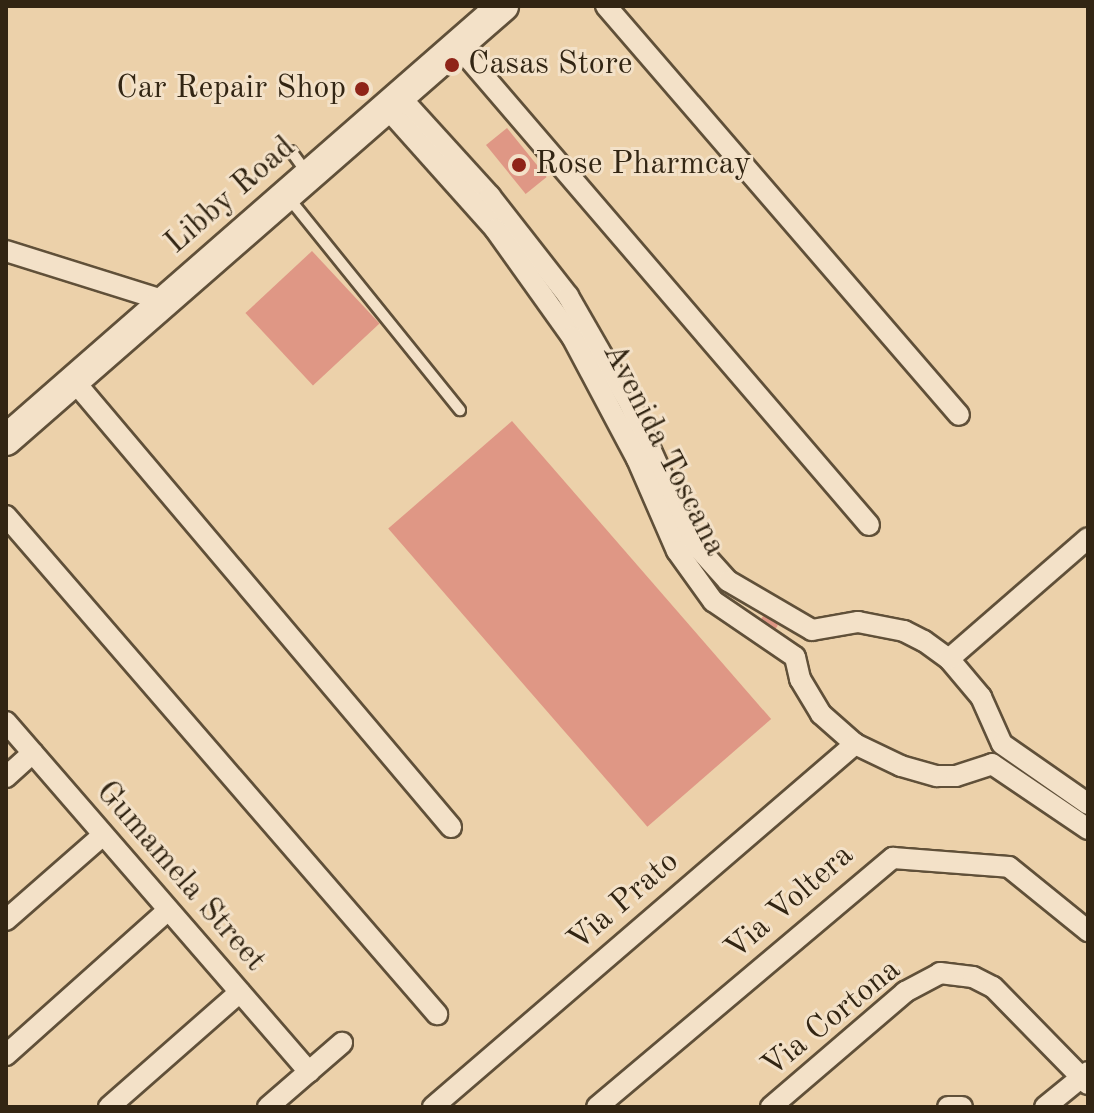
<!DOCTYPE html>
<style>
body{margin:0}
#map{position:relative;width:1094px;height:1113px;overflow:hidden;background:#ecd1aa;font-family:"Old Standard TT",serif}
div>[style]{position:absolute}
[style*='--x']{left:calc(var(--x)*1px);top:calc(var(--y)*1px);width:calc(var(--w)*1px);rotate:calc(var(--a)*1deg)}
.building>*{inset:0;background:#df9785;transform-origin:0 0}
.round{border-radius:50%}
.roads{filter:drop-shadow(2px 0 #605039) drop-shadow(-2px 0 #605039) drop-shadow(0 2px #605039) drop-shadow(0 -2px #605039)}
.lane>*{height:10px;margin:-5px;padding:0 5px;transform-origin:5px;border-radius:5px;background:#f3e1c8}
.street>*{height:20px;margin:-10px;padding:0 10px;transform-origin:10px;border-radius:10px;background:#f3e1c8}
.secondary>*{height:30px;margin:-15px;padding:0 15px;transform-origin:15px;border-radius:15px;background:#f3e1c8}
.dots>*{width:22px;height:22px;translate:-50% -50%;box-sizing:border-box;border:4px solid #f3e1c8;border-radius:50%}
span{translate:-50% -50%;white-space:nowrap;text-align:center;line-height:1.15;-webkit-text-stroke:6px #f3e1c8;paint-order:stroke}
.poi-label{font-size:32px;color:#322513}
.left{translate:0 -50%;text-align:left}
.right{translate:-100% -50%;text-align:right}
.street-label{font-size:32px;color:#322513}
.frame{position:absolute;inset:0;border:8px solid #322513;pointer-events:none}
</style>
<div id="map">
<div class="building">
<div style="left:507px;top:128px;width:63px;height:27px;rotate:51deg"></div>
<div style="left:312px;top:251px;width:99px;height:91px;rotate:47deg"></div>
<div style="left:512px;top:421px;width:395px;height:164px;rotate:49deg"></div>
<div class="round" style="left:760px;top:614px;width:18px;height:18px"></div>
</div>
<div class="roads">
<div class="lane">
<div style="--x:291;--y:151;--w:26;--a:54"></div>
<div style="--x:288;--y:197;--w:274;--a:51.1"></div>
</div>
<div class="street">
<div style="--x:606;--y:6;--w:540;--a:49.2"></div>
<div style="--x:458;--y:46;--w:631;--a:49.37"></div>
<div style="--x:400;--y:97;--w:134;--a:47.7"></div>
<div style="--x:490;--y:196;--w:127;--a:52"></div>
<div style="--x:568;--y:296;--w:125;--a:60.1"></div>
<div style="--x:630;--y:404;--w:150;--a:65.7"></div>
<div style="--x:692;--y:541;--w:54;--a:48"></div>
<div style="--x:728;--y:581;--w:97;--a:30.3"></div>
<div style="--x:387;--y:108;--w:162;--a:48.2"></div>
<div style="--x:495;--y:229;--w:133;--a:54.5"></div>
<div style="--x:572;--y:337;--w:138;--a:62"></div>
<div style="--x:637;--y:459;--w:100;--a:66.5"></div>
<div style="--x:677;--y:551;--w:62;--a:54.2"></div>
<div style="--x:713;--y:601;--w:99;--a:34.3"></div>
<div style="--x:795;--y:657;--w:23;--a:77"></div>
<div style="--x:800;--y:679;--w:41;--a:59"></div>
<div style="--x:821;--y:714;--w:45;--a:41.4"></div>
<div style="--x:855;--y:744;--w:51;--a:25.6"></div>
<div style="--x:901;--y:766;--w:37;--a:16"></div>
<div style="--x:937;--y:776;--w:19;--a:0"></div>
<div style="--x:956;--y:776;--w:38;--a:-18"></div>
<div style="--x:6;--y:251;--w:168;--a:17.4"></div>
<div style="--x:74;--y:381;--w:584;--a:49.79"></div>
<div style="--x:6;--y:516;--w:659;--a:49.13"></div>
<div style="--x:812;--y:630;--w:47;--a:-9.9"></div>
<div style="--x:858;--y:622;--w:47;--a:11.1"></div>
<div style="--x:904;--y:631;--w:22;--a:27"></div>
<div style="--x:924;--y:641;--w:31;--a:36"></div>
<div style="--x:949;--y:659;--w:50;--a:49.9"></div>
<div style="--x:981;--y:697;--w:51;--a:65.9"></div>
<div style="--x:1002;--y:744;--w:105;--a:34.9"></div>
<div style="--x:949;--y:659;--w:184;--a:-41"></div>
<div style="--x:6;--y:722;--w:463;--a:49.1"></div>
<div style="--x:992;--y:764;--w:116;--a:34.1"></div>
<div style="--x:6;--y:777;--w:36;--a:-42"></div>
<div style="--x:6;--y:920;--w:129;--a:-41.2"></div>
<div style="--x:6;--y:1055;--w:217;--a:-41.8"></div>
<div style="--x:109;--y:1107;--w:174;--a:-41.3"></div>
<div style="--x:268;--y:1107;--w:98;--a:-40.9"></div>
<div style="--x:433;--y:1107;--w:557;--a:-40.7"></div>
<div style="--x:597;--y:1107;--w:387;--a:-40.1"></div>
<div style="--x:893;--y:858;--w:116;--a:4.4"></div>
<div style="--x:1009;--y:867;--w:102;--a:39"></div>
<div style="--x:771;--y:1107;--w:177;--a:-40.6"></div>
<div style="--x:905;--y:992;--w:40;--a:-28"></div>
<div style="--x:940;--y:973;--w:33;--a:7"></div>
<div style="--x:973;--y:977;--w:22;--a:27"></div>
<div style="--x:993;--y:987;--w:136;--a:45.6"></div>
<div style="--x:948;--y:1107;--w:14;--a:0"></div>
<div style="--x:1045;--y:1107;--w:55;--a:-39.1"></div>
</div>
<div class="secondary">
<div style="--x:6;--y:440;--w:660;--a:-41.13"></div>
</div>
</div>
<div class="dots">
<div style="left:452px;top:65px;background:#8f2418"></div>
<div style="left:362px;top:89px;background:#8f2418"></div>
<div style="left:519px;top:165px;background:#8f2418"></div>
</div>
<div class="poi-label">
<span class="left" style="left:468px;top:65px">Casas Store</span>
<span class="right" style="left:346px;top:89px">Car Repair Shop</span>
<span class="left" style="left:535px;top:165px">Rose Pharmcay</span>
</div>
<div class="street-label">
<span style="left:231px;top:196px;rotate:-41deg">Libby Road</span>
<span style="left:663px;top:450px;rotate:63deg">Avenida Toscana</span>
<span style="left:180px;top:877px;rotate:49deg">Gumamela Street</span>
<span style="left:624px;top:902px;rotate:-41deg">Via Prato</span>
<span style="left:790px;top:903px;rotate:-41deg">Via Voltera</span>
<span style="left:832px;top:1019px;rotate:-39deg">Via Cortona</span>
</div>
<div class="frame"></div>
</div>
